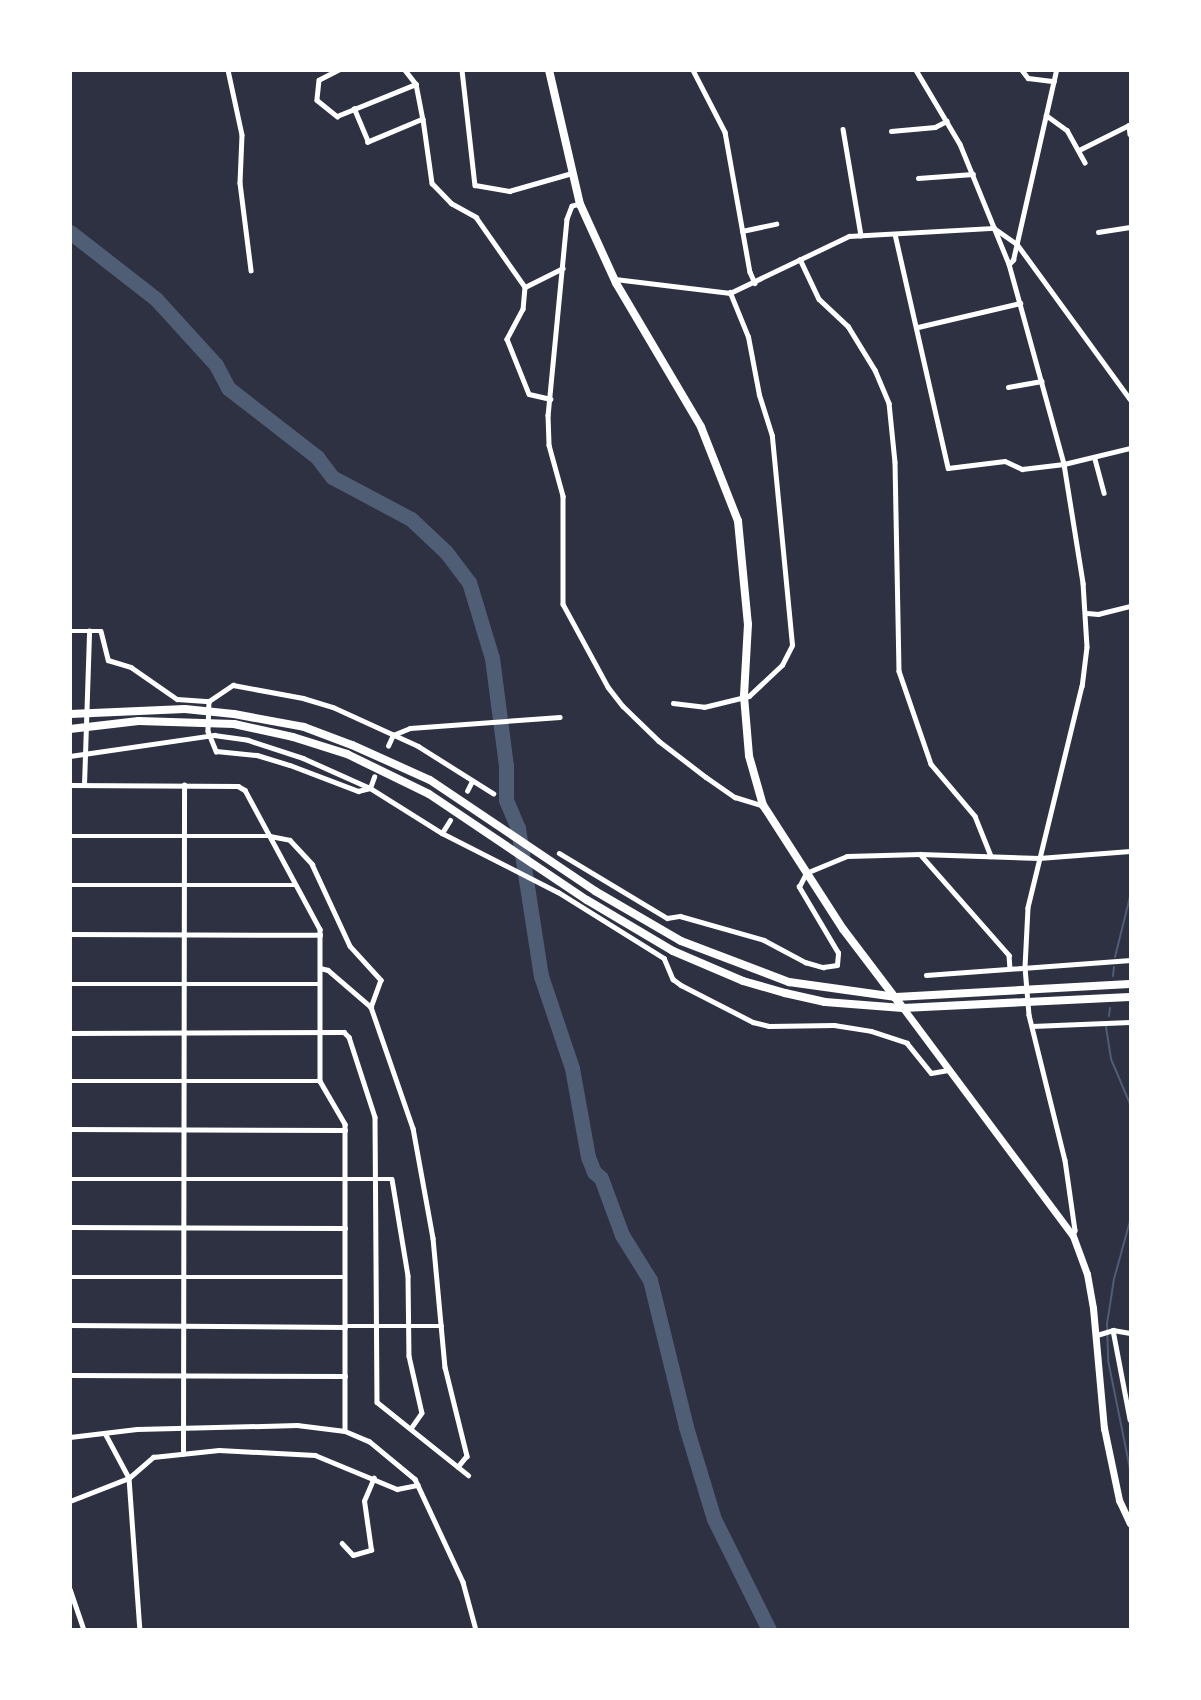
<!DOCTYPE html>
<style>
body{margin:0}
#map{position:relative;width:1201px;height:1700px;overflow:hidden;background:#2d3142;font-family:"Titillium Web",sans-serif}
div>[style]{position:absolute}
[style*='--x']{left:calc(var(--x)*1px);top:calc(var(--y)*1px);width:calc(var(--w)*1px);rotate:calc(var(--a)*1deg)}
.stream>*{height:2px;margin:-1px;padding:0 1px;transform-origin:1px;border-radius:1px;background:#4f5d75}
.river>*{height:15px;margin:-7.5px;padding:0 7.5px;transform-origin:7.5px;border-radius:7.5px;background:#4f5d75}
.pedestrian>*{height:4px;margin:-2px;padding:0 2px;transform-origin:2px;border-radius:2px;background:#fff}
.minor>*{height:4.5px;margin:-2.25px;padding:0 2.25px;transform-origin:2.25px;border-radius:2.25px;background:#fff}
.secondary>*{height:7px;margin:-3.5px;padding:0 3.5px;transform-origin:3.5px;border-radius:3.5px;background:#fff}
.primary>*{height:8px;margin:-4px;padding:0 4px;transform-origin:4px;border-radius:4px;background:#fff}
.trunk>*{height:8px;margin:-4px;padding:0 4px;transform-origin:4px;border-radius:4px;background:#fff}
span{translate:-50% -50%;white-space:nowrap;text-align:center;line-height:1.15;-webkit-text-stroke:4.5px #fff;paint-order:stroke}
.frame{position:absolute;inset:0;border:72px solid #fff;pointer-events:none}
</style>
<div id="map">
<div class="stream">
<div style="--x:1115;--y:957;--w:62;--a:-76"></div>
<div style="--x:1113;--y:976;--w:9;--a:-84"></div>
<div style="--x:1109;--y:1016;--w:8;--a:-83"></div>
<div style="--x:1106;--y:1027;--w:32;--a:81"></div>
<div style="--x:1111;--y:1059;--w:49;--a:67.1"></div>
<div style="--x:1130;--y:1221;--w:60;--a:105.4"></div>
<div style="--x:1114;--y:1279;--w:46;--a:98.8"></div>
<div style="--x:1107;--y:1324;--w:36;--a:88"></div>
<div style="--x:1108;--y:1360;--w:111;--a:78.6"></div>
</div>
<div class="river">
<div style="--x:70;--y:232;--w:109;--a:37.9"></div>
<div style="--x:156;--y:299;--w:89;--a:47.7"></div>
<div style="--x:216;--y:365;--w:26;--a:62"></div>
<div style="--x:228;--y:388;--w:113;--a:37.8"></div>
<div style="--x:317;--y:457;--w:25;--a:53"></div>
<div style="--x:332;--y:477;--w:89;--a:28"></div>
<div style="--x:411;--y:519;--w:48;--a:43.3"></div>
<div style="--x:446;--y:552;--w:38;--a:53"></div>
<div style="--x:469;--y:582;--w:79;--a:73.2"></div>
<div style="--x:492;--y:658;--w:109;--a:82.6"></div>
<div style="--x:506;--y:766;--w:34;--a:90"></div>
<div style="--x:506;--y:800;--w:30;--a:67"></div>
<div style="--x:518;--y:828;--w:150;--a:81.2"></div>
<div style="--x:541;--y:976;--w:97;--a:71.4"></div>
<div style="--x:572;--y:1068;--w:90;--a:79.8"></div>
<div style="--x:588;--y:1157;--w:16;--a:68"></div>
<div style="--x:594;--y:1172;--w:9;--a:41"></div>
<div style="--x:601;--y:1178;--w:61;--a:69.8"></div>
<div style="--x:622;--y:1235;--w:53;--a:58.1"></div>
<div style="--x:650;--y:1280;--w:151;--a:76.2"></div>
<div style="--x:686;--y:1427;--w:96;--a:73.1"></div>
<div style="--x:714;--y:1519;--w:124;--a:63.6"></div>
</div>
<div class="pedestrian">
<div style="--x:345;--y:1326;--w:97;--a:0"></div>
</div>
<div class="minor">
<div style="--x:228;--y:70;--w:66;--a:77.8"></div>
<div style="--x:242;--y:135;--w:48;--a:92.4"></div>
<div style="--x:240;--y:183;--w:88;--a:82.8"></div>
<div style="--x:339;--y:70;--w:22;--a:153"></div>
<div style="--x:319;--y:80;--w:20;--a:96"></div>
<div style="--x:317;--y:100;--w:26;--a:39"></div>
<div style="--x:337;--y:116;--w:85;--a:-22.1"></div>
<div style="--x:416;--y:84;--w:36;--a:79"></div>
<div style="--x:423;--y:119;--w:60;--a:157.3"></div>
<div style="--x:368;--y:142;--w:36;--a:-113"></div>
<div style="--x:405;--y:70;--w:18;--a:52"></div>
<div style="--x:462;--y:70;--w:116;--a:83.6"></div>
<div style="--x:475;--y:185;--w:35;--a:10"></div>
<div style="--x:509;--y:191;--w:66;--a:-15.9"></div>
<div style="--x:693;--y:70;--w:70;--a:62.7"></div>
<div style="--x:725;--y:132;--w:142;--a:79.9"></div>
<div style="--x:750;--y:272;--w:12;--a:66"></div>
<div style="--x:916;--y:70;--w:86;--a:59.3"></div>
<div style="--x:960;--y:144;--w:130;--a:67.8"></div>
<div style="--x:1009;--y:264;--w:207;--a:74.6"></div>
<div style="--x:1064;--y:464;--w:121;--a:80.9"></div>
<div style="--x:1083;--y:583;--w:64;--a:86.4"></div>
<div style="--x:1087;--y:647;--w:39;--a:97"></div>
<div style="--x:1082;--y:686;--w:228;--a:103.7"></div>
<div style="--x:1028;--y:908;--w:59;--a:92.9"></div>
<div style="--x:1025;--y:967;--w:48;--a:85.2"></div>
<div style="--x:1029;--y:1015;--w:149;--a:76.1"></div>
<div style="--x:1065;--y:1160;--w:71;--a:81.9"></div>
<div style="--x:1075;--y:1230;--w:6;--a:108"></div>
<div style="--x:1022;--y:70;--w:10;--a:53"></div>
<div style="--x:1028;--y:78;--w:26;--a:7"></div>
<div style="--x:1046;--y:115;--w:26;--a:36"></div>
<div style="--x:1067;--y:130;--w:37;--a:61"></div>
<div style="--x:423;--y:119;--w:65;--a:82"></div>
<div style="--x:432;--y:183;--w:28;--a:46"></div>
<div style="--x:451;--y:203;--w:29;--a:29"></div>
<div style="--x:476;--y:217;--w:85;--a:55"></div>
<div style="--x:525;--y:287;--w:42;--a:-26.6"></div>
<div style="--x:843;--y:129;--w:108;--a:80.4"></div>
<div style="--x:891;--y:131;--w:44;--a:-5.2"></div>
<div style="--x:935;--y:127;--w:13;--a:-27"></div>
<div style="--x:1079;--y:150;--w:56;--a:-26.6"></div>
<div style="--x:1129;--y:125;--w:9;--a:84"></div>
<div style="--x:918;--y:178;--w:55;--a:-4.2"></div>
<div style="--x:580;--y:204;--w:8;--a:166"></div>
<div style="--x:572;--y:206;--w:14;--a:111"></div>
<div style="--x:567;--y:219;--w:197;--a:95.5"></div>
<div style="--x:548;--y:415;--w:30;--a:88"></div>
<div style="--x:549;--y:445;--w:53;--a:74.6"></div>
<div style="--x:563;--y:496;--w:108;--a:90"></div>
<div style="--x:563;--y:604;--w:94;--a:61.5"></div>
<div style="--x:608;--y:687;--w:24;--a:52"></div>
<div style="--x:623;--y:706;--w:50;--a:44.2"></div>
<div style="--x:659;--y:741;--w:59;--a:37.5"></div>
<div style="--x:706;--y:777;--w:35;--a:35"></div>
<div style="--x:735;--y:797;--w:28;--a:17"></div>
<div style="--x:742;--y:231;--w:35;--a:-12"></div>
<div style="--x:1098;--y:232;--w:32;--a:-9"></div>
<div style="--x:895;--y:234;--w:240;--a:77.2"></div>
<div style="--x:948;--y:468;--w:57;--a:-7"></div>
<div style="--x:1005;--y:461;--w:19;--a:25"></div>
<div style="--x:1022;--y:469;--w:42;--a:-6.8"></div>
<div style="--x:1064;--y:464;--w:68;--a:-13.6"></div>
<div style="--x:800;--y:259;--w:44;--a:64.6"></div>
<div style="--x:819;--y:299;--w:40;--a:43"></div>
<div style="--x:848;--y:326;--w:52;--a:58.5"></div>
<div style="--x:875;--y:370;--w:36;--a:67"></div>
<div style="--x:889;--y:403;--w:59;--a:84.2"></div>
<div style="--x:895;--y:462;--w:209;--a:88.9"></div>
<div style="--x:899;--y:671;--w:98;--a:71"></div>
<div style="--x:931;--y:764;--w:68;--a:49.8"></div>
<div style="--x:975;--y:816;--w:43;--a:68.2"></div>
<div style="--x:1009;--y:264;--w:6;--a:-45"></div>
<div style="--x:1013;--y:260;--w:195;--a:-77.2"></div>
<div style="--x:615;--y:279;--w:116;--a:6.9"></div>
<div style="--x:730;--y:293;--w:132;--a:-25.6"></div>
<div style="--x:849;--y:236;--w:145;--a:-3.2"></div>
<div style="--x:994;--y:228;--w:28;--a:35"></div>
<div style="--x:1017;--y:244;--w:192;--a:53.9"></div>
<div style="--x:525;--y:287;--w:22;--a:95"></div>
<div style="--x:523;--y:309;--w:34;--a:118"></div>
<div style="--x:507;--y:339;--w:59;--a:68.2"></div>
<div style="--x:529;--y:394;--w:22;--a:13"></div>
<div style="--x:918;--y:327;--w:105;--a:-13.2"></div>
<div style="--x:1008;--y:387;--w:34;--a:-10"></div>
<div style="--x:1095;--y:459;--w:35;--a:75"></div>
<div style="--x:1087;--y:613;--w:11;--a:5"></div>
<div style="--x:1098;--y:614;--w:33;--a:-14"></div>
<div style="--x:70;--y:631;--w:31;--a:0"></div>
<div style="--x:101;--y:631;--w:30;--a:76"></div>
<div style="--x:108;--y:660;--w:24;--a:17"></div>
<div style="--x:131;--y:667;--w:56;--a:34.8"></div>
<div style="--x:177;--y:699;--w:32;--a:4"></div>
<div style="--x:209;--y:701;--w:29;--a:-34"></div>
<div style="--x:233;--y:685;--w:71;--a:10.5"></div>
<div style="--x:303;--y:698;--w:31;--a:17"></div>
<div style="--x:333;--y:707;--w:94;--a:24.6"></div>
<div style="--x:418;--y:746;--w:89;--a:32.1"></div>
<div style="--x:209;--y:701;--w:30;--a:92"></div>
<div style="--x:208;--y:731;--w:22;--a:68"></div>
<div style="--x:216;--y:751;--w:41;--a:5.6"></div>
<div style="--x:257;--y:755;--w:34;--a:17"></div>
<div style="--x:290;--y:765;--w:73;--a:20.9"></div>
<div style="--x:358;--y:791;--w:12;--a:-14"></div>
<div style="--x:673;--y:703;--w:31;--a:7"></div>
<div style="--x:704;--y:707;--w:46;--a:-13.7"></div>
<div style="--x:749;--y:696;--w:45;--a:-43.2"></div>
<div style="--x:782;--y:665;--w:22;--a:-63"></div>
<div style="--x:792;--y:645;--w:210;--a:-95.5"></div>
<div style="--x:772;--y:436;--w:43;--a:-107.6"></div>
<div style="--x:759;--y:395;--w:59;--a:-100.7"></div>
<div style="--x:748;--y:337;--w:48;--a:-112.2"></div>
<div style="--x:388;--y:746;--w:12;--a:-66"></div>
<div style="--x:393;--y:735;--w:18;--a:-22"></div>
<div style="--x:410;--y:728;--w:150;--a:-4.2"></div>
<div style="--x:70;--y:756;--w:146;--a:-8.3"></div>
<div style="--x:214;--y:735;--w:34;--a:8"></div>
<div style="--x:248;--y:740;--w:58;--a:18.1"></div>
<div style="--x:303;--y:758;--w:73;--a:24.1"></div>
<div style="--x:370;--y:788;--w:85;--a:32"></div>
<div style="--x:442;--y:833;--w:130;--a:27"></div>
<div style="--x:558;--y:892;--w:125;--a:31.9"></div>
<div style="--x:664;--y:958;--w:23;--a:67"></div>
<div style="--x:673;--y:979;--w:10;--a:37"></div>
<div style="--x:681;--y:985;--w:81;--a:27.2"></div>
<div style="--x:753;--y:1022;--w:16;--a:14"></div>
<div style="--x:769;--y:1026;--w:65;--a:-0.9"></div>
<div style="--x:834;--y:1025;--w:37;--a:9"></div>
<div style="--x:871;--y:1031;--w:38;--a:18"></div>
<div style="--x:907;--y:1043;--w:38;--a:51"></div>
<div style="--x:931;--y:1073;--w:17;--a:-10"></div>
<div style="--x:70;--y:785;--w:168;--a:0.3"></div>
<div style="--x:238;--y:786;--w:8;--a:30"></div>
<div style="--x:245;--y:790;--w:158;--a:61.7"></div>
<div style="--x:320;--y:929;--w:152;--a:90"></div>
<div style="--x:320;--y:1081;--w:50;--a:59.8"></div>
<div style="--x:345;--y:1124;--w:307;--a:90"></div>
<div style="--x:84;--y:785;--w:154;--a:-88.1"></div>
<div style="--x:370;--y:788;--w:12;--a:-70"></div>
<div style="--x:467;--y:791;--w:9;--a:-63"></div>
<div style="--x:442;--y:833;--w:15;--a:-58"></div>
<div style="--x:70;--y:836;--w:200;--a:0"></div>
<div style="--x:270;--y:836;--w:20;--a:11"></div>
<div style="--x:290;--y:840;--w:33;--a:47"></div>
<div style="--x:312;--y:864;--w:90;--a:65.1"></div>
<div style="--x:350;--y:946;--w:46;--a:47.6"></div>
<div style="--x:381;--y:980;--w:29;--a:110"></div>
<div style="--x:559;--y:853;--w:126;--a:31"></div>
<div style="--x:667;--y:918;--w:13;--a:-9"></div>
<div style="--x:680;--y:916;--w:87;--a:15.9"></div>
<div style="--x:764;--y:940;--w:47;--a:28.2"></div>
<div style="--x:805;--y:962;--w:19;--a:16"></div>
<div style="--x:823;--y:967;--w:14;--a:-8"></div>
<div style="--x:837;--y:965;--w:12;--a:-85"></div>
<div style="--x:838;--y:953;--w:77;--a:-120.6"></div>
<div style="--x:799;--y:887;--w:16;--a:-63"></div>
<div style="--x:806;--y:873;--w:44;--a:-22.5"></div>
<div style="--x:847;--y:856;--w:73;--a:-1.6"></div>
<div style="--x:920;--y:854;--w:119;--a:1.9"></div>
<div style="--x:1039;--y:858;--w:91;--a:-4.4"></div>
<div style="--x:920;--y:854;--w:135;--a:48.6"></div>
<div style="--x:1009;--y:955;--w:13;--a:86"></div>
<div style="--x:70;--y:885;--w:226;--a:0"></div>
<div style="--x:70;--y:934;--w:250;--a:0.2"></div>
<div style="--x:320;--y:968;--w:8;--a:14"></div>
<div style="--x:328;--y:970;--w:57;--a:40.7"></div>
<div style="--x:371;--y:1007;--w:128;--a:70.9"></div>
<div style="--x:413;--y:1128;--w:112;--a:79.7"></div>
<div style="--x:433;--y:1238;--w:130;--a:84.7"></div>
<div style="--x:445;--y:1367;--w:92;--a:76.1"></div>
<div style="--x:467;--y:1456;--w:14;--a:129"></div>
<div style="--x:926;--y:975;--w:205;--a:-4.2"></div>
<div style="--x:70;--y:984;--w:250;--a:0"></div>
<div style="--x:1032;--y:1026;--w:98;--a:-2.3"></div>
<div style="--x:70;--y:1033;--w:274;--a:-0.2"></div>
<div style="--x:344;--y:1032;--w:7;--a:45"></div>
<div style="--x:349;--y:1037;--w:84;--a:72"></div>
<div style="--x:375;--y:1117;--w:285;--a:89.6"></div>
<div style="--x:377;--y:1402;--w:117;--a:38.7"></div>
<div style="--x:70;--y:1081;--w:250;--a:0"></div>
<div style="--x:70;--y:1129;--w:275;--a:0.2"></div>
<div style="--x:70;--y:1179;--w:322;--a:0"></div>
<div style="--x:392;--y:1179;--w:98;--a:80.6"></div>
<div style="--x:408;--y:1276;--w:80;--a:89.3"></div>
<div style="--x:409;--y:1356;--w:58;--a:77.2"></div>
<div style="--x:422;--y:1413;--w:19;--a:125"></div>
<div style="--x:70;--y:1227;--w:275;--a:0.2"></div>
<div style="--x:70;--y:1277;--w:275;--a:0"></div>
<div style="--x:70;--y:1325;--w:275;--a:0.4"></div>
<div style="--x:1113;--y:1330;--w:91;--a:79.2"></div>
<div style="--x:1097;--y:1335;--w:17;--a:-17"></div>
<div style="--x:1113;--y:1330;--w:17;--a:10"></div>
<div style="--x:70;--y:1375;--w:275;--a:0.2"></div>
<div style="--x:105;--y:1433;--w:51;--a:61.9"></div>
<div style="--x:129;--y:1478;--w:152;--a:85.9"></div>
<div style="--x:70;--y:1437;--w:67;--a:-6.8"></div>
<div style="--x:137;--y:1429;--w:160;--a:-1.4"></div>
<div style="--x:297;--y:1425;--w:48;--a:7.1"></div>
<div style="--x:345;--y:1431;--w:26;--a:23"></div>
<div style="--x:369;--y:1441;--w:60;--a:39.6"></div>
<div style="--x:415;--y:1479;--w:114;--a:65"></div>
<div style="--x:463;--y:1582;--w:50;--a:74.8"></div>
<div style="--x:183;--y:1454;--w:669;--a:-89.91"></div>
<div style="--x:70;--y:1501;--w:63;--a:-21.3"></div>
<div style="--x:129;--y:1478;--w:32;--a:-41"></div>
<div style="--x:153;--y:1457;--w:66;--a:-6.1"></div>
<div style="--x:219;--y:1450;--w:96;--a:3"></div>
<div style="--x:315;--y:1455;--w:89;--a:22.5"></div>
<div style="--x:397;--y:1489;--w:21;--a:-11"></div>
<div style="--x:342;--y:1543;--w:16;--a:47"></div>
<div style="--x:353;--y:1555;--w:19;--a:-16"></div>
<div style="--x:371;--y:1550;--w:49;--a:-98.1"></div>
<div style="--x:364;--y:1501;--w:25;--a:-67"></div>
<div style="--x:70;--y:1589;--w:43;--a:71.1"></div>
</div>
<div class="secondary">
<div style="--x:903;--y:1008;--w:284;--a:53.3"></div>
<div style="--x:1073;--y:1236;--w:40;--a:69.8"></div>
<div style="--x:1087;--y:1274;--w:35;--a:80"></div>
<div style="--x:1093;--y:1308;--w:121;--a:84.8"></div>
<div style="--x:1104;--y:1428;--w:74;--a:78.2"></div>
<div style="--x:1119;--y:1500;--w:26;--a:65"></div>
</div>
<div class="primary">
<div style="--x:549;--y:70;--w:138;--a:77"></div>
<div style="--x:580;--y:204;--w:87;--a:65.5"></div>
<div style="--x:616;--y:283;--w:167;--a:59.4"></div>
<div style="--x:701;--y:427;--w:101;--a:68.5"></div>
<div style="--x:738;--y:521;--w:103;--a:84.5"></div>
<div style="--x:748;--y:624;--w:72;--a:93.2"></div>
<div style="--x:744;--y:696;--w:60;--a:85.2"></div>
<div style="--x:749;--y:756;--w:51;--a:74.1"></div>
<div style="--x:763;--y:805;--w:148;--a:57.2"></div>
<div style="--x:843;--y:929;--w:99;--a:52.8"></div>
</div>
<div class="trunk">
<div style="--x:70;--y:714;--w:115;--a:-2.5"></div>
<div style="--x:185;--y:709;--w:49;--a:5.8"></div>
<div style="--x:234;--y:714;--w:71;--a:10.5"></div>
<div style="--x:304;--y:727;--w:51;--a:20.6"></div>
<div style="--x:352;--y:745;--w:85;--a:24.2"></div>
<div style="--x:430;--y:780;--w:199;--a:33.9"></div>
<div style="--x:595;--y:891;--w:99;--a:30.2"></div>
<div style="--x:681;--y:941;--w:116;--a:20.8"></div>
<div style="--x:789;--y:982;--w:108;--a:8"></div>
<div style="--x:896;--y:997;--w:234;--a:-3.2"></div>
<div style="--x:70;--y:729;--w:69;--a:-6.6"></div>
<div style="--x:139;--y:721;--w:95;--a:1.8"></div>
<div style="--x:234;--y:724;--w:60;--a:12.4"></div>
<div style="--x:293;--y:737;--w:57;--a:17.5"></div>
<div style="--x:347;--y:754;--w:91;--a:26"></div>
<div style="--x:429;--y:794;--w:190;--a:33.9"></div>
<div style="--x:587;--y:900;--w:100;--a:30.7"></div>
<div style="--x:673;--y:951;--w:76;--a:23.2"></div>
<div style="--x:743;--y:981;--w:44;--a:15.9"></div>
<div style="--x:785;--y:993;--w:41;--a:12.7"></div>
<div style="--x:825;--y:1002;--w:78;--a:4.4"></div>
<div style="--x:903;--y:1008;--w:227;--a:-2.8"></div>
</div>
<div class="frame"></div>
</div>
